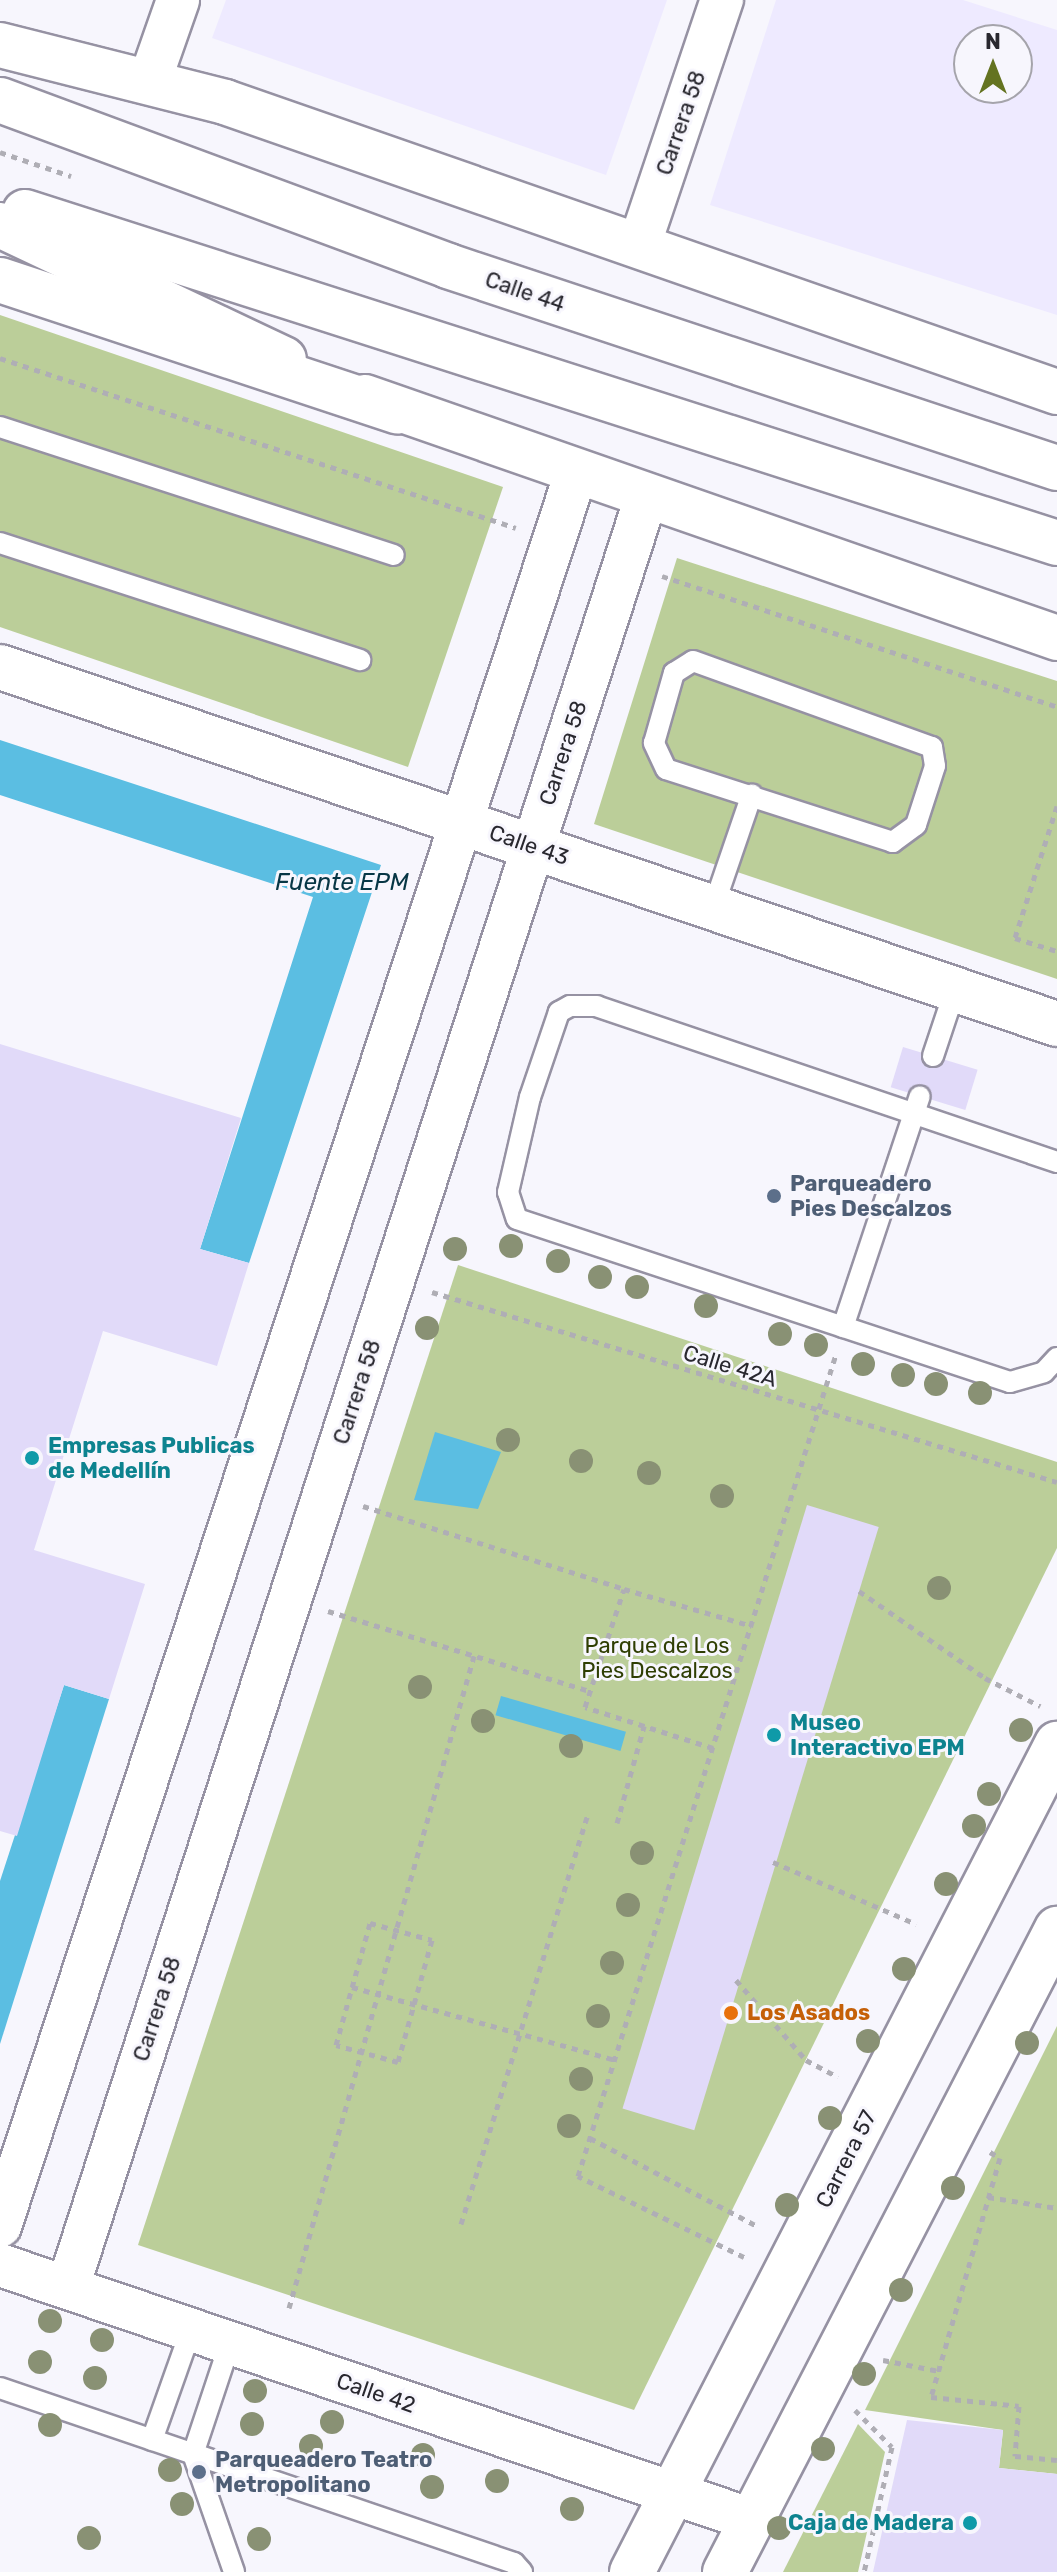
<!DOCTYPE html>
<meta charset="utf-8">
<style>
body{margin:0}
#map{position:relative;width:1057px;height:2572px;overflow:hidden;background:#f7f6fd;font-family:Rubik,sans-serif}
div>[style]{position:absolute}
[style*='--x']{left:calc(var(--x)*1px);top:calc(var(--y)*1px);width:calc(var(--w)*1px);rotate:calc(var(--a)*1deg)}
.built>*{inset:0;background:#eeeaff}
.green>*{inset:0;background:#bbce99}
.water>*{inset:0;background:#5bbee2;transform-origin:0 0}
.building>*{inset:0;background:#e1daf9;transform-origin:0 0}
.path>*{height:5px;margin-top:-2.5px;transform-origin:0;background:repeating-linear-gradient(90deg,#afaeb5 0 6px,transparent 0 12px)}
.roads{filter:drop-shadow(2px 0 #9692a3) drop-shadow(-2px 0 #9692a3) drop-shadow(0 2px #9692a3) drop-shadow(0 -2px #9692a3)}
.service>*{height:20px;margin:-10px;padding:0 10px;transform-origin:10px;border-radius:10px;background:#fff}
.minor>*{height:42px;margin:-21px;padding:0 21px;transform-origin:21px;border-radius:21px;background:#fff}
.tertiary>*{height:44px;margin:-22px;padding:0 22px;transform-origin:22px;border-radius:22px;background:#fff}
.secondary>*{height:44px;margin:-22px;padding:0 22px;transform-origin:22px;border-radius:22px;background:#fff}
.trunk>*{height:44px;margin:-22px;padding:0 22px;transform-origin:22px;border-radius:22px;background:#fff}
.trees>*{width:24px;height:24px;margin:-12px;border-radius:50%;background:#899174}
.dots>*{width:22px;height:22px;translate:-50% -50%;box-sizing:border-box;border:4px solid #f7f6fd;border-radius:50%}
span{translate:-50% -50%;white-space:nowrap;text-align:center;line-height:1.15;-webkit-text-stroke:6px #f7f6fd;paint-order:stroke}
.street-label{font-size:22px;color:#29282f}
.service-label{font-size:22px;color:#4e5e75;font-weight:700}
.left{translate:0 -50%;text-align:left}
.culture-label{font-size:22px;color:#0d838f;font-weight:700}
.right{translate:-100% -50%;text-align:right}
.park-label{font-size:22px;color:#2f3e03}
.food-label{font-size:22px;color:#c56008;font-weight:700}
.water-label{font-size:24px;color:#073645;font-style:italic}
.north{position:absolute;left:953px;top:24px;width:80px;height:80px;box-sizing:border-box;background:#f7f6fd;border:2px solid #a5a4ab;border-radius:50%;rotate:0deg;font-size:22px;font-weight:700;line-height:32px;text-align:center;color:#29282f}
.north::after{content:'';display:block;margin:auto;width:28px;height:36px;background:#647320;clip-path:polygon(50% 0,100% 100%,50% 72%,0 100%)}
</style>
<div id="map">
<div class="built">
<div style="clip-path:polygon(226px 0,667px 0,606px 175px,212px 38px)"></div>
<div style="clip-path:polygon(evenodd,776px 0,963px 0,1057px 30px,1057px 315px,710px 205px,776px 0,969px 40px,1017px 40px,1017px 88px,969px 88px,969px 40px)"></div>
</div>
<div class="green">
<div style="clip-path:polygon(0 315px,503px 487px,408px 767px,0 627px)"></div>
<div style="clip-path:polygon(677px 558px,1057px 681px,1057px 979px,594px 824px)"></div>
<div style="clip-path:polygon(458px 1265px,1057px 1462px,1057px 1548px,634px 2410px,138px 2245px)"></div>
<div style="clip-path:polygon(1057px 2026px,1057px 2474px,999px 2468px,1003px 2430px,865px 2410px)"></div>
<div style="clip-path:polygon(858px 2424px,885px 2452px,858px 2572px,783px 2572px)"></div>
</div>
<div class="water">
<div style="clip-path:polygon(0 740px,381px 865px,249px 1263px,200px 1249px,313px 897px,0 795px)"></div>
<div style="clip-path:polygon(435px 1432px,501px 1452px,478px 1509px,414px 1500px)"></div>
<div style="clip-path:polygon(64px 1685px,109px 1699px,0 2044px,0 1881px)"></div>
<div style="left:501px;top:1696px;width:130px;height:20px;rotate:16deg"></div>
</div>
<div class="building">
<div style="clip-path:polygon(0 1044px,241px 1118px,200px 1249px,249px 1263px,217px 1366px,103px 1331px,34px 1550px,145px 1584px,109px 1699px,64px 1685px,17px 1836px,0 1831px)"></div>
<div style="left:903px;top:1047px;width:78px;height:42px;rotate:17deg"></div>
<div style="left:807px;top:1505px;width:75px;height:631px;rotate:17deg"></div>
<div style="clip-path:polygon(907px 2420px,1003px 2430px,999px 2468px,1057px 2474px,1057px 2572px,873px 2572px)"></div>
</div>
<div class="path">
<div style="--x:0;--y:152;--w:75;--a:18.7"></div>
<div style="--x:0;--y:358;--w:543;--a:18.23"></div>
<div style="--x:662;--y:576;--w:416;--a:18.3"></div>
<div style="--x:1057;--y:806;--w:139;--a:107.7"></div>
<div style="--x:1015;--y:938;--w:44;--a:17.2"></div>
<div style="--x:432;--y:1292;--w:653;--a:16.91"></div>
<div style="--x:363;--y:1506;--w:274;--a:17.6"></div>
<div style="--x:859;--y:1591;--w:153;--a:34.6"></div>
<div style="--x:985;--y:1678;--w:62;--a:27"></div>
<div style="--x:328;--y:1611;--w:274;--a:17"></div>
<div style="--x:713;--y:1748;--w:134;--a:-162.2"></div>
<div style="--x:585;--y:1707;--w:124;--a:-71.7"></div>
<div style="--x:624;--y:1589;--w:133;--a:16.1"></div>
<div style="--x:617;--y:1823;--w:101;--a:-74.4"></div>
<div style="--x:773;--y:1862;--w:156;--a:23.4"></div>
<div style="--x:370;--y:1923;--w:64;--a:15.3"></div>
<div style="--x:432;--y:1940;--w:127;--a:105.6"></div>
<div style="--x:398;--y:2062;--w:64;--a:-164.7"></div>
<div style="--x:336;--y:2045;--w:127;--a:-74.4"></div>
<div style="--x:736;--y:1980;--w:106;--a:48.8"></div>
<div style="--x:806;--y:2060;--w:36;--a:28"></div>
<div style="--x:352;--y:1987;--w:273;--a:15.5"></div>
<div style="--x:590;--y:2138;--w:191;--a:27.8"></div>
<div style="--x:990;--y:2152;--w:12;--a:31"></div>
<div style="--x:1000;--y:2158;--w:249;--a:106.1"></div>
<div style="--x:931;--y:2397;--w:88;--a:5.8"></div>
<div style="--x:1019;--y:2406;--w:50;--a:94.6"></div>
<div style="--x:1015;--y:2456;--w:42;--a:5.4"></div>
<div style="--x:988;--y:2197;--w:70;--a:9.1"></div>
<div style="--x:461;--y:2224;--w:429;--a:-72.8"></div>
<div style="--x:744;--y:2257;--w:185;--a:-154"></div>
<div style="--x:578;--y:2176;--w:862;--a:-72.57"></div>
<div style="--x:289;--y:2308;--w:678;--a:-74.16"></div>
<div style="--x:883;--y:2360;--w:57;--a:11.1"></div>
<div style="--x:855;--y:2410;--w:52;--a:45"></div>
<div style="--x:892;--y:2447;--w:128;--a:102.6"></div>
</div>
<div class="roads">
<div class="service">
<div style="--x:0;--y:427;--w:414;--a:18"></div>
<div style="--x:0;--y:543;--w:379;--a:18"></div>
<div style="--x:693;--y:661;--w:254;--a:19.8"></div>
<div style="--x:932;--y:747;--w:19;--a:81"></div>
<div style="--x:935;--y:766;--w:62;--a:107.9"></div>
<div style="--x:916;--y:825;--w:29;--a:144"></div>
<div style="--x:893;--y:842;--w:238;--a:-162.2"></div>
<div style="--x:666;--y:769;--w:29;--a:-115"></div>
<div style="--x:654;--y:743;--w:73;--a:-74.1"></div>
<div style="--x:674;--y:673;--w:22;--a:-32"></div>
<div style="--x:713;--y:908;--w:120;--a:-71.1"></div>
<div style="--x:933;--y:1056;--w:70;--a:-71.6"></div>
<div style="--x:1057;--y:1162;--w:486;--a:-161.3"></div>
<div style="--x:597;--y:1006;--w:27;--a:180"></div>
<div style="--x:570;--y:1006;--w:13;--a:151"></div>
<div style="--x:559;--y:1012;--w:90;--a:108.8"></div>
<div style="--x:530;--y:1097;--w:98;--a:103"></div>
<div style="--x:508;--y:1192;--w:28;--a:72"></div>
<div style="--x:517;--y:1219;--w:519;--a:18.3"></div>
<div style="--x:1010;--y:1382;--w:35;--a:-16"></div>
<div style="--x:1044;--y:1372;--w:19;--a:-47"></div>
<div style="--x:843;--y:1327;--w:243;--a:-71.6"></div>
<div style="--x:230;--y:2343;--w:117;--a:108.4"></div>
<div style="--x:193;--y:2454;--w:125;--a:70.8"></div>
<div style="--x:0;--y:2388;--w:543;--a:18.8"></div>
<div style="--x:514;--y:2563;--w:12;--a:48"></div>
<div style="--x:152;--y:2440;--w:117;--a:-70.5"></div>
</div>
<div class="minor">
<div style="--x:149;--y:83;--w:88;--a:-70.7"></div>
<div style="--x:639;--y:246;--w:260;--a:-71.4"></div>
<div style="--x:0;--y:2226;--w:1845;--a:-71.81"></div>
<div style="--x:0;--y:2265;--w:794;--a:18.73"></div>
<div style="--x:68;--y:2287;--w:1881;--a:-72.1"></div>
</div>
<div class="tertiary">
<div style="--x:0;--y:667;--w:1116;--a:18.66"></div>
<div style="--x:632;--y:2572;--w:931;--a:-62.83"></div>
<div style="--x:725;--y:2572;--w:724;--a:-62.69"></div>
</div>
<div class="secondary">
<div style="--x:0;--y:45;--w:232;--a:14.2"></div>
<div style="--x:225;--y:102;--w:881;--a:19.22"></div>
<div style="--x:0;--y:100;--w:478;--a:20.3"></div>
<div style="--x:448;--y:266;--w:642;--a:18.35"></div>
<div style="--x:25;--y:212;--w:1084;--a:17.78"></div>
<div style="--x:0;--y:225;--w:314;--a:25.3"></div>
<div style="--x:365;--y:397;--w:733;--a:19.2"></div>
</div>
<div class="trunk">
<div style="--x:0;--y:280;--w:419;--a:18.3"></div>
</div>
</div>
<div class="trees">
<div style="left:511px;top:1246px"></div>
<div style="left:455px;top:1249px"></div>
<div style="left:558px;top:1261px"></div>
<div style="left:600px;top:1277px"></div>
<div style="left:637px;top:1287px"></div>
<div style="left:706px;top:1306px"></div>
<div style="left:427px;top:1328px"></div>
<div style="left:780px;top:1334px"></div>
<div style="left:816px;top:1345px"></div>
<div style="left:863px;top:1364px"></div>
<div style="left:903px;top:1375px"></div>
<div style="left:936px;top:1384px"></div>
<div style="left:980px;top:1393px"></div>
<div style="left:508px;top:1440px"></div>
<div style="left:581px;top:1461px"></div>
<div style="left:649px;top:1473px"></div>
<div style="left:722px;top:1496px"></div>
<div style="left:939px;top:1588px"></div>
<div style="left:420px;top:1687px"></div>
<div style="left:483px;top:1721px"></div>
<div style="left:1021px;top:1730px"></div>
<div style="left:571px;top:1746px"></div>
<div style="left:989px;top:1794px"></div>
<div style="left:974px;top:1826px"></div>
<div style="left:642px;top:1853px"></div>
<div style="left:946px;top:1884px"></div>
<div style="left:628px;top:1905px"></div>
<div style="left:612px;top:1963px"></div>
<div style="left:904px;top:1969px"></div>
<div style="left:598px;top:2016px"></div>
<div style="left:868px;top:2041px"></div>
<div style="left:1027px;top:2043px"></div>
<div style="left:581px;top:2079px"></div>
<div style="left:830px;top:2118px"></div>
<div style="left:569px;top:2126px"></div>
<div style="left:953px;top:2188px"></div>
<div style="left:787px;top:2205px"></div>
<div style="left:901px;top:2290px"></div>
<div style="left:50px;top:2321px"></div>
<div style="left:102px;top:2340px"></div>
<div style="left:40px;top:2362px"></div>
<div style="left:864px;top:2374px"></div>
<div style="left:95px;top:2378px"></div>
<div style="left:255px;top:2391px"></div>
<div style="left:332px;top:2422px"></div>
<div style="left:252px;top:2424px"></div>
<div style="left:50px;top:2425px"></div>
<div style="left:311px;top:2446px"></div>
<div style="left:823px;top:2449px"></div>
<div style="left:423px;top:2455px"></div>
<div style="left:170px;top:2470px"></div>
<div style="left:497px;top:2481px"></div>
<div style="left:432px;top:2487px"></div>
<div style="left:182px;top:2504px"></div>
<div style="left:572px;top:2509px"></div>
<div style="left:779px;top:2528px"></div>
<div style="left:89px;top:2538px"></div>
<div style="left:259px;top:2539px"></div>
</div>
<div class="dots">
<div style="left:774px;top:1196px;background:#5c6f8a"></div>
<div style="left:32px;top:1458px;background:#0f9aa8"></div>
<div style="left:774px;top:1735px;background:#0f9aa8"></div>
<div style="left:731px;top:2013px;background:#e8710a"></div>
<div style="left:199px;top:2472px;background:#5c6f8a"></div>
<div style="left:970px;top:2523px;background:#0f9aa8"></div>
</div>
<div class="street-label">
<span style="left:681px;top:123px;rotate:-71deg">Carrera 58</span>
<span style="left:525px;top:292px;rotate:19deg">Calle 44</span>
<span style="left:563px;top:753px;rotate:-72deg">Carrera 58</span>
<span style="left:529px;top:845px;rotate:19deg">Calle 43</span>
<span style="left:730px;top:1366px;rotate:17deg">Calle 42A</span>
<span style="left:357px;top:1392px;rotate:-72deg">Carrera 58</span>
<span style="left:157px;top:2009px;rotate:-72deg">Carrera 58</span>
<span style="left:846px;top:2159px;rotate:-63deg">Carrera 57</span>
<span style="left:376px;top:2393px;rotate:19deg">Calle 42</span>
</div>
<div class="service-label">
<span class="left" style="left:790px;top:1196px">Parqueadero<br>Pies Descalzos</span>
<span class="left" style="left:215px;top:2472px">Parqueadero Teatro<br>Metropolitano</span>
</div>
<div class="culture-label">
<span class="left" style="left:48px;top:1458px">Empresas Publicas<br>de Medellín</span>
<span class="left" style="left:790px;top:1735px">Museo<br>Interactivo EPM</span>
<span class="right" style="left:954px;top:2523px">Caja de Madera</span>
</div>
<div class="park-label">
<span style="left:657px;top:1658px">Parque de Los<br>Pies Descalzos</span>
</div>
<div class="food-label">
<span class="left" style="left:747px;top:2013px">Los Asados</span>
</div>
<div class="water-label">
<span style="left:342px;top:883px">Fuente EPM</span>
</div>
<div class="north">N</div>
</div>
